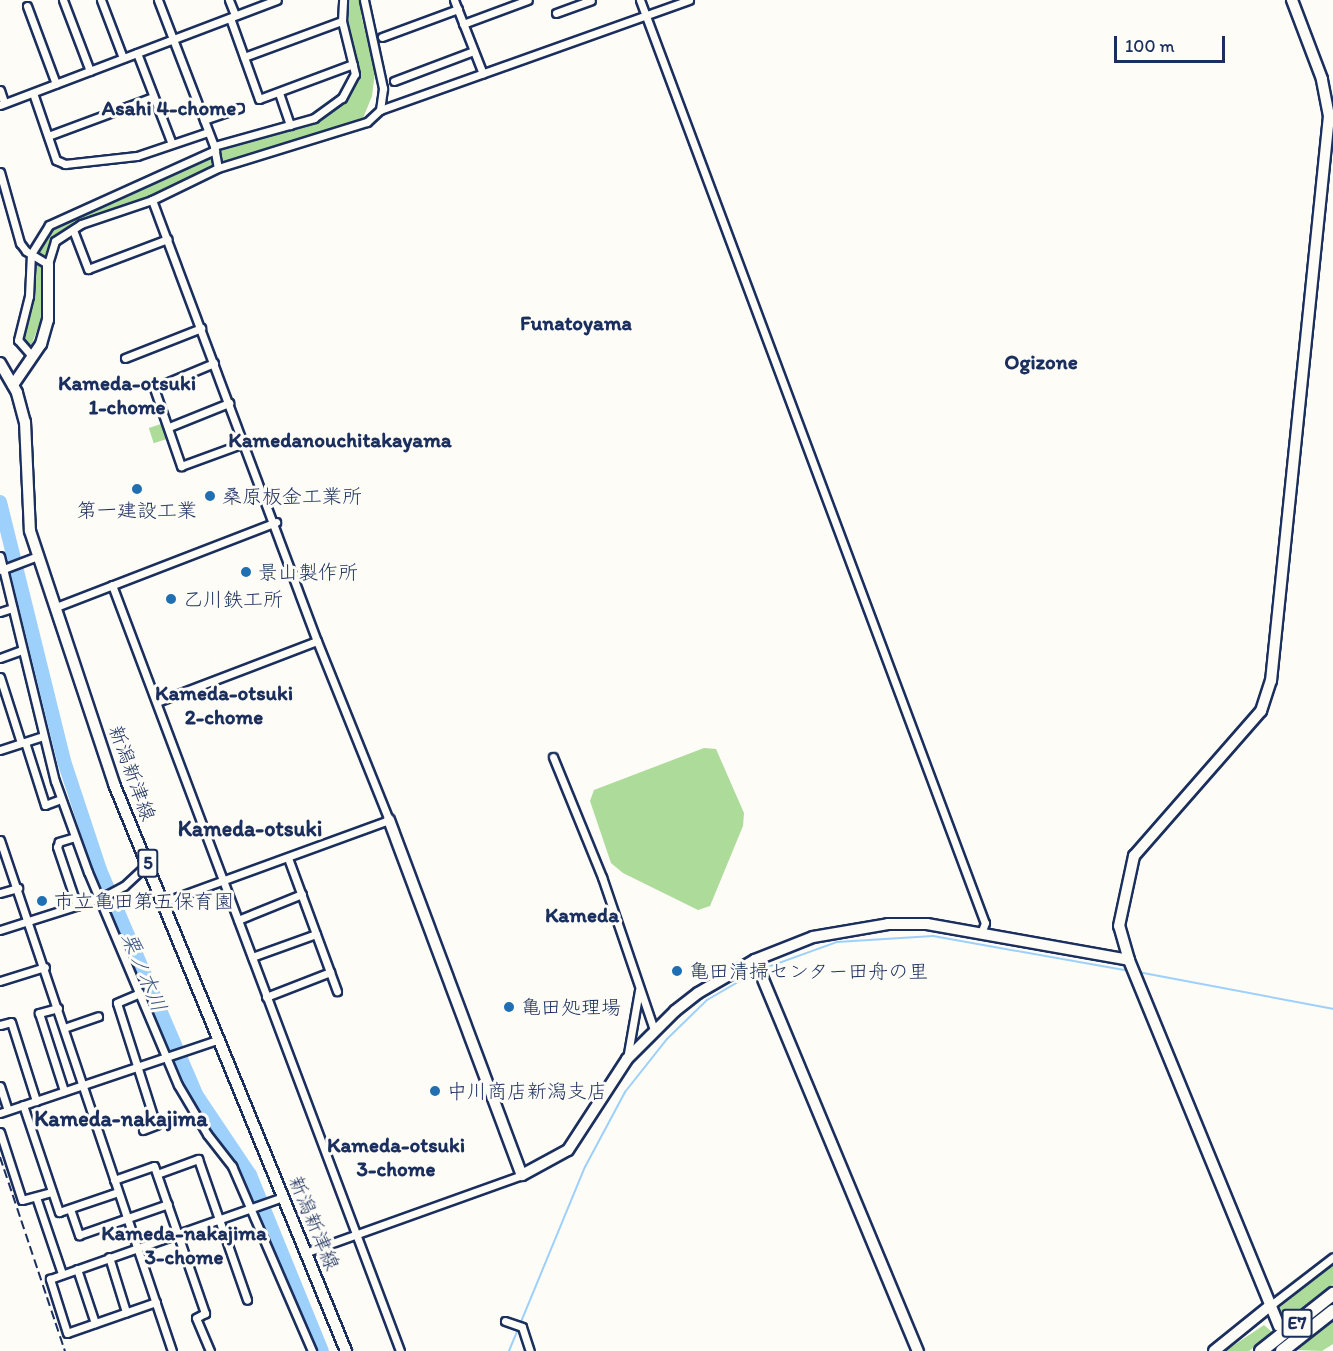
<!DOCTYPE html>
<meta charset="utf-8">
<style>
body{margin:0}
#map{position:relative;width:1333px;height:1351px;overflow:hidden;background:#fdfcf7;font-family:Itim,"Klee One",sans-serif}
div>[style]{position:absolute}
[style*='--x']{left:calc(var(--x)*1px);top:calc(var(--y)*1px);width:calc(var(--w)*1px);rotate:calc(var(--a)*1deg)}
.green>*{inset:0;background:#addb99;transform-origin:0 0}
.stream>*{height:2px;margin:-1px;padding:0 1px;transform-origin:1px;border-radius:1px;background:#9dd0fb}
.river>*{height:14px;margin:-7px;padding:0 7px;transform-origin:7px;border-radius:7px;background:#9dd0fb}
.roads{filter:drop-shadow(2px 0 #1b2f5e) drop-shadow(-2px 0 #1b2f5e) drop-shadow(0 2px #1b2f5e) drop-shadow(0 -2px #1b2f5e)}
.street>*{height:7px;margin:-3.5px;padding:0 3.5px;transform-origin:3.5px;border-radius:3.5px;background:#fdfcf7}
.secondary>*{height:10px;margin:-5px;padding:0 5px;transform-origin:5px;border-radius:5px;background:#fdfcf7}
.primary>*{height:10px;margin:-5px;padding:0 5px;transform-origin:5px;border-radius:5px;background:#fdfcf7}
.highway>*{height:12px;margin:-6px;padding:0 6px;transform-origin:6px;border-radius:6px;background:#fdfcf7}
.rail>*{height:2px;margin-top:-1px;transform-origin:0;background:repeating-linear-gradient(90deg,#1b2f5e 0 9px,transparent 0 13.5px)}
.dots>*{width:16px;height:16px;translate:-50% -50%;box-sizing:border-box;border:3px solid #fdfcf7;border-radius:50%}
span{translate:-50% -50%;white-space:nowrap;text-align:center;line-height:1.15;-webkit-text-stroke:6px #fdfcf7;paint-order:stroke}
.shield-label span{padding:2px 4px;background:#fdfcf7;border:2px solid;border-radius:4px;-webkit-text-stroke-width:0}
.shield-label{font-size:18px;color:#1b2f5e;font-weight:700}
.poi-label{font-size:20px;color:#1b2f5e}
.left{translate:0 -50%;text-align:left}
.street-label{font-size:20px;color:#1b2f5e}
.neighbourhood-label{font-size:21px;color:#1b2f5e;font-weight:700}
.water-label{font-size:21px;color:#3c5785;font-style:italic}
.quarter-label{font-size:22px;color:#1b2f5e;font-weight:700}
.scale{position:absolute;left:1114px;top:36px;width:111px;height:27px;box-sizing:border-box;border:3px solid #1b2f5e;border-top:0;padding-left:8px;font-size:18px;line-height:21px;white-space:nowrap;color:#1b2f5e;-webkit-text-stroke:4px #fdfcf7;paint-order:stroke}
</style>
<div id="map">
<div class="green">
<div style="clip-path:polygon(347px 0,362px 0,361px 15px,375px 72px,372px 96px,359px 128px,307px 143px,83px 221px,53px 240px,45px 268px,41px 319px,30px 349px,20px 338px,32px 297px,36px 251px,50px 226px,209px 159px,224px 146px,321px 118px,334px 110px,354px 89px,358px 71px,345px 11px)"></div>
<div style="left:164px;top:423px;width:16px;height:16px;rotate:72deg"></div>
<div style="clip-path:polygon(704px 748px,716px 749px,744px 813px,743px 826px,710px 906px,698px 910px,623px 873px,611px 863px,590px 801px,594px 790px)"></div>
<div style="clip-path:polygon(1333px 1265px,1333px 1284px,1285px 1322px,1279px 1308px)"></div>
<div style="clip-path:polygon(1333px 1321px,1333px 1344px,1322px 1351px,1296px 1350px)"></div>
<div style="clip-path:polygon(1264px 1325px,1273px 1333px,1249px 1351px,1225px 1351px)"></div>
</div>
<div class="stream">
<div style="--x:762;--y:969;--w:80;--a:-19.8"></div>
<div style="--x:837;--y:942;--w:96;--a:-3.6"></div>
<div style="--x:933;--y:936;--w:200;--a:10.1"></div>
<div style="--x:1138;--y:972;--w:198;--a:10.7"></div>
<div style="--x:509;--y:1351;--w:199;--a:-67.6"></div>
<div style="--x:585;--y:1167;--w:85;--a:-61.9"></div>
<div style="--x:625;--y:1092;--w:68;--a:-51.6"></div>
<div style="--x:667;--y:1039;--w:56;--a:-44.3"></div>
<div style="--x:707;--y:1000;--w:58;--a:-30.1"></div>
</div>
<div class="river">
<div style="--x:0;--y:502;--w:267;--a:76.1"></div>
<div style="--x:64;--y:761;--w:115;--a:71.7"></div>
<div style="--x:100;--y:870;--w:246;--a:66.8"></div>
<div style="--x:197;--y:1096;--w:95;--a:56.1"></div>
<div style="--x:250;--y:1175;--w:190;--a:67.8"></div>
</div>
<div class="roads">
<div class="street">
<div style="--x:63;--y:0;--w:76;--a:69.2"></div>
<div style="--x:101;--y:0;--w:62;--a:69.2"></div>
<div style="--x:158;--y:0;--w:156;--a:69"></div>
<div style="--x:214;--y:146;--w:22;--a:80"></div>
<div style="--x:229;--y:0;--w:16;--a:68"></div>
<div style="--x:454;--y:0;--w:79;--a:68.6"></div>
<div style="--x:640;--y:0;--w:985;--a:69.51"></div>
<div style="--x:985;--y:923;--w:11;--a:112"></div>
<div style="--x:27;--y:6;--w:83;--a:69.6"></div>
<div style="--x:556;--y:13;--w:37;--a:-20"></div>
<div style="--x:230;--y:18;--w:86;--a:70.3"></div>
<div style="--x:259;--y:99;--w:100;--a:-20.4"></div>
<div style="--x:463;--y:24;--w:69;--a:-20.3"></div>
<div style="--x:382;--y:37;--w:81;--a:-20.2"></div>
<div style="--x:137;--y:53;--w:97;--a:69"></div>
<div style="--x:244;--y:57;--w:104;--a:-20.2"></div>
<div style="--x:394;--y:81;--w:85;--a:-20.6"></div>
<div style="--x:0;--y:90;--w:13;--a:72"></div>
<div style="--x:33;--y:93;--w:71;--a:71.1"></div>
<div style="--x:56;--y:160;--w:10;--a:24"></div>
<div style="--x:65;--y:164;--w:72;--a:-6.3"></div>
<div style="--x:137;--y:156;--w:75;--a:-18.7"></div>
<div style="--x:279;--y:93;--w:34;--a:71"></div>
<div style="--x:0;--y:105;--w:296;--a:-20.8"></div>
<div style="--x:380;--y:110;--w:328;--a:-19.6"></div>
<div style="--x:204;--y:120;--w:37;--a:-19"></div>
<div style="--x:48;--y:136;--w:112;--a:-20.4"></div>
<div style="--x:214;--y:146;--w:104;--a:-15.6"></div>
<div style="--x:314;--y:118;--w:34;--a:-36"></div>
<div style="--x:342;--y:98;--w:27;--a:-62"></div>
<div style="--x:355;--y:74;--w:55;--a:-103.8"></div>
<div style="--x:342;--y:21;--w:21;--a:-87"></div>
<div style="--x:0;--y:172;--w:74;--a:74.3"></div>
<div style="--x:20;--y:243;--w:10;--a:53"></div>
<div style="--x:26;--y:251;--w:26;--a:31"></div>
<div style="--x:48;--y:264;--w:24;--a:-73"></div>
<div style="--x:55;--y:241;--w:31;--a:-33"></div>
<div style="--x:81;--y:224;--w:75;--a:-18.7"></div>
<div style="--x:152;--y:200;--w:73;--a:-25.9"></div>
<div style="--x:218;--y:168;--w:156;--a:-17.2"></div>
<div style="--x:367;--y:122;--w:18;--a:-43"></div>
<div style="--x:380;--y:110;--w:22;--a:-82"></div>
<div style="--x:383;--y:88;--w:90;--a:-102.2"></div>
<div style="--x:152;--y:200;--w:471;--a:69.5"></div>
<div style="--x:317;--y:641;--w:193;--a:68.1"></div>
<div style="--x:389;--y:820;--w:239;--a:160"></div>
<div style="--x:73;--y:230;--w:42;--a:69"></div>
<div style="--x:88;--y:269;--w:85;--a:-20.6"></div>
<div style="--x:32;--y:356;--w:21;--a:-131"></div>
<div style="--x:18;--y:340;--w:45;--a:-76"></div>
<div style="--x:29;--y:296;--w:42;--a:-87.3"></div>
<div style="--x:31;--y:254;--w:34;--a:-58"></div>
<div style="--x:49;--y:225;--w:182;--a:-24.3"></div>
<div style="--x:125;--y:358;--w:82;--a:-21.5"></div>
<div style="--x:214;--y:363;--w:65;--a:157.4"></div>
<div style="--x:154;--y:388;--w:83;--a:70.9"></div>
<div style="--x:181;--y:466;--w:67;--a:-20.1"></div>
<div style="--x:169;--y:427;--w:65;--a:-21.8"></div>
<div style="--x:0;--y:556;--w:232;--a:76.3"></div>
<div style="--x:55;--y:781;--w:97;--a:70.1"></div>
<div style="--x:88;--y:872;--w:231;--a:67.1"></div>
<div style="--x:178;--y:1085;--w:57;--a:59.4"></div>
<div style="--x:207;--y:1134;--w:41;--a:52"></div>
<div style="--x:232;--y:1166;--w:202;--a:66.6"></div>
<div style="--x:1;--y:570;--w:40;--a:-21"></div>
<div style="--x:112;--y:585;--w:818;--a:69.39"></div>
<div style="--x:56;--y:607;--w:236;--a:-21.1"></div>
<div style="--x:0;--y:612;--w:13;--a:-18"></div>
<div style="--x:0;--y:658;--w:23;--a:-20"></div>
<div style="--x:0;--y:677;--w:69;--a:72.3"></div>
<div style="--x:157;--y:702;--w:171;--a:-20.9"></div>
<div style="--x:25;--y:742;--w:66;--a:72.4"></div>
<div style="--x:45;--y:805;--w:17;--a:-21"></div>
<div style="--x:0;--y:750;--w:45;--a:-18"></div>
<div style="--x:553;--y:757;--w:130;--a:67.8"></div>
<div style="--x:602;--y:877;--w:162;--a:71.2"></div>
<div style="--x:75;--y:837;--w:17;--a:163"></div>
<div style="--x:59;--y:842;--w:5;--a:112"></div>
<div style="--x:57;--y:847;--w:62;--a:71.3"></div>
<div style="--x:0;--y:840;--w:539;--a:71.4"></div>
<div style="--x:288;--y:858;--w:142;--a:69.8"></div>
<div style="--x:0;--y:893;--w:19;--a:-16"></div>
<div style="--x:238;--y:920;--w:69;--a:-22.1"></div>
<div style="--x:0;--y:930;--w:106;--a:-17.6"></div>
<div style="--x:101;--y:898;--w:26;--a:-28"></div>
<div style="--x:124;--y:886;--w:33;--a:-43"></div>
<div style="--x:252;--y:957;--w:68;--a:-19.8"></div>
<div style="--x:0;--y:981;--w:47;--a:-17.3"></div>
<div style="--x:140;--y:993;--w:25;--a:157"></div>
<div style="--x:117;--y:1003;--w:128;--a:72.3"></div>
<div style="--x:156;--y:1125;--w:14;--a:159"></div>
<div style="--x:266;--y:997;--w:69;--a:-21.3"></div>
<div style="--x:58;--y:1008;--w:20;--a:165"></div>
<div style="--x:39;--y:1013;--w:82;--a:72.2"></div>
<div style="--x:0;--y:1025;--w:11;--a:-15"></div>
<div style="--x:11;--y:1022;--w:83;--a:72.4"></div>
<div style="--x:64;--y:1028;--w:36;--a:-19"></div>
<div style="--x:627;--y:1059;--w:70;--a:-80.1"></div>
<div style="--x:0;--y:1086;--w:25;--a:72"></div>
<div style="--x:23;--y:1105;--w:113;--a:71.4"></div>
<div style="--x:59;--y:1212;--w:62;--a:-18.7"></div>
<div style="--x:0;--y:1113;--w:232;--a:-18.6"></div>
<div style="--x:0;--y:1132;--w:71;--a:72.1"></div>
<div style="--x:22;--y:1200;--w:31;--a:-15"></div>
<div style="--x:157;--y:1174;--w:44;--a:-20.1"></div>
<div style="--x:198;--y:1159;--w:149;--a:70.8"></div>
<div style="--x:114;--y:1180;--w:42;--a:-19.3"></div>
<div style="--x:154;--y:1166;--w:156;--a:70.9"></div>
<div style="--x:205;--y:1313;--w:10;--a:151"></div>
<div style="--x:196;--y:1318;--w:36;--a:67"></div>
<div style="--x:36;--y:1197;--w:81;--a:71.3"></div>
<div style="--x:70;--y:1209;--w:28;--a:71"></div>
<div style="--x:79;--y:1235;--w:94;--a:-19.2"></div>
<div style="--x:307;--y:1252;--w:228;--a:-19.7"></div>
<div style="--x:109;--y:1257;--w:58;--a:72.8"></div>
<div style="--x:77;--y:1269;--w:57;--a:71.6"></div>
<div style="--x:156;--y:1302;--w:94;--a:160.8"></div>
<div style="--x:67;--y:1333;--w:57;--a:-107.5"></div>
<div style="--x:50;--y:1279;--w:247;--a:-19.4"></div>
<div style="--x:1271;--y:1305;--w:78;--a:-37.7"></div>
<div style="--x:505;--y:1321;--w:18;--a:19"></div>
<div style="--x:522;--y:1327;--w:25;--a:72"></div>
</div>
<div class="secondary">
<div style="--x:13;--y:385;--w:50;--a:-55.7"></div>
<div style="--x:41;--y:344;--w:25;--a:-74"></div>
<div style="--x:48;--y:320;--w:56;--a:-90"></div>
<div style="--x:389;--y:820;--w:379;--a:69.5"></div>
<div style="--x:522;--y:1175;--w:52;--a:-28.5"></div>
<div style="--x:568;--y:1150;--w:108;--a:-57"></div>
<div style="--x:627;--y:1059;--w:68;--a:-45"></div>
<div style="--x:675;--y:1011;--w:29;--a:-38"></div>
<div style="--x:698;--y:993;--w:66;--a:-30.1"></div>
<div style="--x:755;--y:960;--w:62;--a:-21.6"></div>
<div style="--x:813;--y:937;--w:76;--a:-9.8"></div>
<div style="--x:888;--y:924;--w:39;--a:0"></div>
<div style="--x:927;--y:924;--w:205;--a:10.1"></div>
<div style="--x:755;--y:960;--w:424;--a:67.4"></div>
<div style="--x:1279;--y:1326;--w:396;--a:-112.3"></div>
<div style="--x:1129;--y:960;--w:35;--a:-106"></div>
<div style="--x:1119;--y:926;--w:72;--a:-77.9"></div>
<div style="--x:1134;--y:856;--w:193;--a:-48.8"></div>
<div style="--x:1261;--y:711;--w:32;--a:-72"></div>
<div style="--x:1271;--y:681;--w:568;--a:-84.14"></div>
<div style="--x:1329;--y:116;--w:38;--a:-101"></div>
<div style="--x:1322;--y:79;--w:85;--a:-110.8"></div>
<div style="--x:1214;--y:1351;--w:73;--a:-38.9"></div>
</div>
<div class="primary">
<div style="--x:0;--y:363;--w:34;--a:60"></div>
<div style="--x:17;--y:393;--w:30;--a:75"></div>
<div style="--x:25;--y:422;--w:109;--a:87.4"></div>
<div style="--x:30;--y:531;--w:267;--a:71.6"></div>
<div style="--x:114;--y:784;--w:613;--a:67.75"></div>
</div>
<div class="highway">
<div style="--x:1261;--y:1351;--w:92;--a:-38.4"></div>
<div style="--x:1282;--y:1351;--w:65;--a:-38.1"></div>
</div>
</div>
<div class="rail">
<div style="--x:0;--y:1157;--w:205;--a:71.5"></div>
</div>
<div class="dots">
<div style="left:137px;top:489px;background:#1f6fb2"></div>
<div style="left:210px;top:496px;background:#1f6fb2"></div>
<div style="left:246px;top:572px;background:#1f6fb2"></div>
<div style="left:171px;top:599px;background:#1f6fb2"></div>
<div style="left:42px;top:901px;background:#1f6fb2"></div>
<div style="left:677px;top:971px;background:#1f6fb2"></div>
<div style="left:509px;top:1007px;background:#1f6fb2"></div>
<div style="left:435px;top:1091px;background:#1f6fb2"></div>
</div>
<div class="shield-label">
<span style="left:148px;top:863px">5</span>
<span style="left:1297px;top:1323px">E7</span>
</div>
<div class="poi-label">
<span class="left" style="left:222px;top:496px">桑原板金工業所</span>
<span style="left:137px;top:510px">第一建設工業</span>
<span class="left" style="left:258px;top:572px">景山製作所</span>
<span class="left" style="left:183px;top:599px">乙川鉄工所</span>
<span class="left" style="left:54px;top:901px">市立亀田第五保育園</span>
<span class="left" style="left:689px;top:971px">亀田清掃センター田舟の里</span>
<span class="left" style="left:521px;top:1007px">亀田処理場</span>
<span class="left" style="left:447px;top:1091px">中川商店新潟支店</span>
</div>
<div class="street-label">
<span style="left:132px;top:773px;rotate:70deg">新潟新津線</span>
<span style="left:314px;top:1223px;rotate:67deg">新潟新津線</span>
</div>
<div class="neighbourhood-label">
<span style="left:169px;top:108px">Asahi 4-chome</span>
<span style="left:576px;top:323px">Funatoyama</span>
<span style="left:1041px;top:362px">Ogizone</span>
<span style="left:127px;top:395px">Kameda-otsuki<br>1-chome</span>
<span style="left:340px;top:440px">Kamedanouchitakayama</span>
<span style="left:224px;top:705px">Kameda-otsuki<br>2-chome</span>
<span style="left:582px;top:915px">Kameda</span>
<span style="left:396px;top:1157px">Kameda-otsuki<br>3-chome</span>
<span style="left:184px;top:1245px">Kameda-nakajima<br>3-chome</span>
</div>
<div class="water-label">
<span style="left:144px;top:972px;rotate:67deg">栗ノ木川</span>
</div>
<div class="quarter-label">
<span style="left:250px;top:829px">Kameda-otsuki</span>
<span style="left:121px;top:1119px">Kameda-nakajima</span>
</div>
<div class="scale">100 m</div>
</div>
